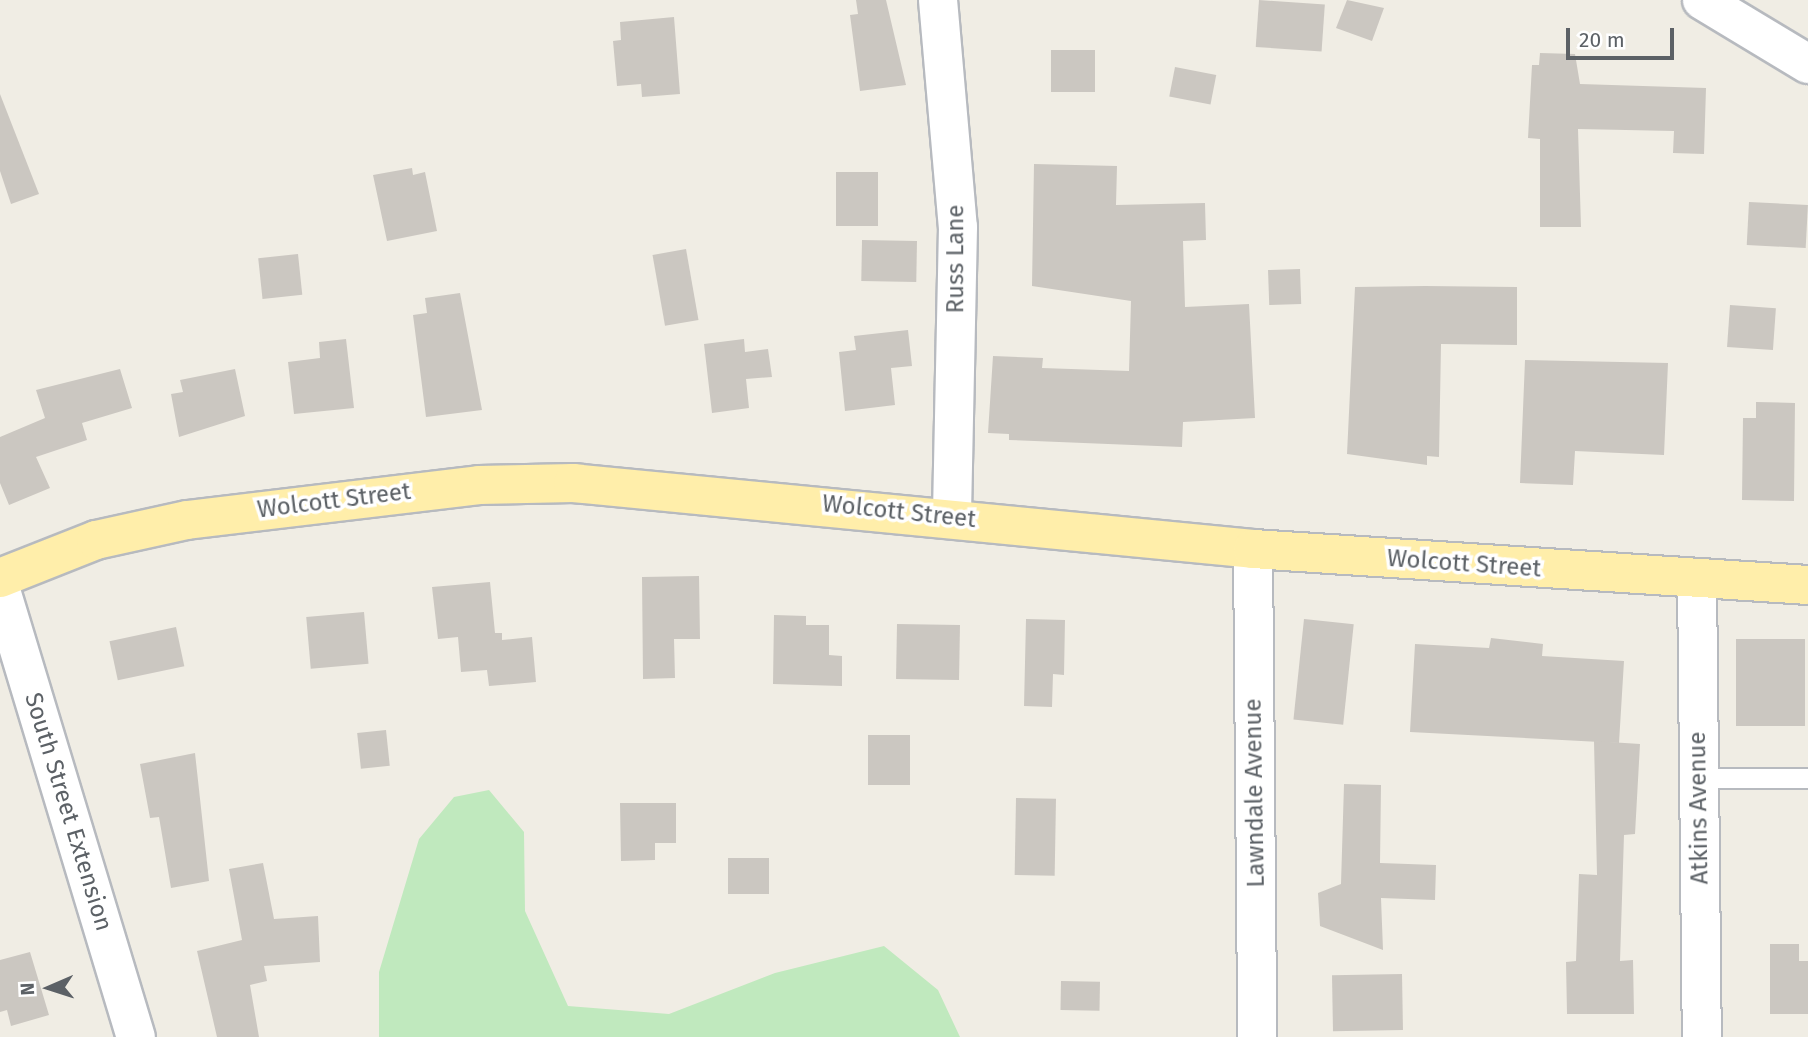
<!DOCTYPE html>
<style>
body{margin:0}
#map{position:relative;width:1808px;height:1037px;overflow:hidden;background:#f0ede4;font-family:"Fira Sans",sans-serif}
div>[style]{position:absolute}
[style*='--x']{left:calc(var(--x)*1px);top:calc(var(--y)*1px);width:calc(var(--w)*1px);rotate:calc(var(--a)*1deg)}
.green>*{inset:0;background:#c0e9be}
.building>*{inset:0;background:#cbc7c1;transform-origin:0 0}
.roads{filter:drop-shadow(2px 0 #b7babf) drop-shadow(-2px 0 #b7babf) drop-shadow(0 2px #b7babf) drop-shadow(0 -2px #b7babf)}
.lane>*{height:19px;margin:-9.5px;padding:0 9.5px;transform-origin:9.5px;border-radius:9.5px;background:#fff}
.street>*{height:38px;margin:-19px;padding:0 19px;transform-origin:19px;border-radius:19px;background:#fff}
.primary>*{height:38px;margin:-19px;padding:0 19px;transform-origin:19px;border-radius:19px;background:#fea}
span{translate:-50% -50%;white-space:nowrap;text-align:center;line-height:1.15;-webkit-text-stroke:7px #fff;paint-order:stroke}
.street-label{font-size:24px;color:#5c6166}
.north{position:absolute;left:14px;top:953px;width:70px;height:70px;-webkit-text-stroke:5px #fff;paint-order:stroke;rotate:267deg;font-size:19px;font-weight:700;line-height:28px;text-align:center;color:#5c6166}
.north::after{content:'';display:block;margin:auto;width:24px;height:32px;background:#5c6166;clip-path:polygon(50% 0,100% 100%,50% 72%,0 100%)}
.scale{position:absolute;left:1566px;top:28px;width:108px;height:32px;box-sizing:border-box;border:4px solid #5c6166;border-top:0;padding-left:9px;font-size:21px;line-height:24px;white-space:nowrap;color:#5c6166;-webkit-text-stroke:5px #fff;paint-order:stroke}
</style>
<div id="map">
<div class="green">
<div style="clip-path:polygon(489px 790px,524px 832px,525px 911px,568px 1006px,669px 1014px,775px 973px,884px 946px,938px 990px,960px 1037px,379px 1037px,379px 972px,419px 839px,454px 797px)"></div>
</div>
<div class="building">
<div style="clip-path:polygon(856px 0,886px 0,906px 85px,860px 91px,850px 15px,858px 14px)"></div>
<div style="left:1259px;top:0;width:66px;height:47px;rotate:4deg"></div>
<div style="clip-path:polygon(1347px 0,1384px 8px,1372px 41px,1336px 28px)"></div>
<div style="clip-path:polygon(674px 17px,680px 94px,642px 97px,641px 84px,617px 86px,613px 41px,621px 40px,620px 22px)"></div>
<div style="left:1051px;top:50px;width:44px;height:42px"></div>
<div style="clip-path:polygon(1540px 53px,1575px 54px,1580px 84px,1706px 88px,1704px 154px,1673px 153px,1674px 131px,1578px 129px,1581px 227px,1540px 227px,1540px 139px,1528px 138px,1532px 65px,1539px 65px)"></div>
<div style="left:1175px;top:67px;width:42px;height:30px;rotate:11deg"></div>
<div style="clip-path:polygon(0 94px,39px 194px,11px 204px,0 171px)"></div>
<div style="clip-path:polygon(1034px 164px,1117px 166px,1116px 205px,1205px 203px,1206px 240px,1183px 241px,1185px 307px,1249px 304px,1255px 418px,1183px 422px,1182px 447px,1009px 440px,1009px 434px,988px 433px,993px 356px,1043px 358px,1042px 368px,1129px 371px,1131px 301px,1032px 286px)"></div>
<div style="clip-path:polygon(412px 168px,413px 175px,425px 172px,437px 231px,387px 241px,373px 175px)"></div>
<div style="left:836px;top:172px;width:42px;height:54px"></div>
<div style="left:1749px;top:202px;width:59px;height:43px;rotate:3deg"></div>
<div style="left:862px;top:240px;width:55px;height:41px;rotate:1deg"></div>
<div style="left:686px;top:249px;width:72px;height:34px;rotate:80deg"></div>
<div style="left:298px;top:254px;width:41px;height:40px;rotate:84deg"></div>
<div style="left:1300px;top:269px;width:35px;height:32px;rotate:88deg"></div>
<div style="clip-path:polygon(1425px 286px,1517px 287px,1517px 345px,1441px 344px,1439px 457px,1427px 456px,1427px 465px,1347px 454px,1355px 287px)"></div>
<div style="clip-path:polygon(460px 293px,482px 410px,426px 417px,413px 315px,427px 313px,425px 298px)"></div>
<div style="left:1730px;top:305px;width:46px;height:42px;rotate:4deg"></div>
<div style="clip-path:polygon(908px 330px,912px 366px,891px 368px,895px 405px,845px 411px,839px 352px,856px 350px,854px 336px)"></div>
<div style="clip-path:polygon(346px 339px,354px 408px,294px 414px,288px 362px,320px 358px,319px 342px)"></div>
<div style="clip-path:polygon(744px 339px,745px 352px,768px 349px,772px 377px,746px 379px,749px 408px,712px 413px,704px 344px)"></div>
<div style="clip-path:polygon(1525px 360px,1668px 363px,1664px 455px,1575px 451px,1573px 485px,1520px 483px)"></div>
<div style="clip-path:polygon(120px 369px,132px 408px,82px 423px,87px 440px,36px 457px,50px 488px,9px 505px,0 483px,0 437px,45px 418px,36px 390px)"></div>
<div style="clip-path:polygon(235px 369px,245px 416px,179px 437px,171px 394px,183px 392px,180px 380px)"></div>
<div style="clip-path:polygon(1756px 402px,1795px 403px,1794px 501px,1742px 500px,1743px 418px,1756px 418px)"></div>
<div style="clip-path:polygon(699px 576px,700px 639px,674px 639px,675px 678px,643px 679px,642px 577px)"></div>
<div style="clip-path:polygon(490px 582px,495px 633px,502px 633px,502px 640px,532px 637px,536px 682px,489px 686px,487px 670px,461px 672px,458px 637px,438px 639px,432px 587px)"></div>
<div style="left:364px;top:612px;width:52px;height:58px;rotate:85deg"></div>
<div style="clip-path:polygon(774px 615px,806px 616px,806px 625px,829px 625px,829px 655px,842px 656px,842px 686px,773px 684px)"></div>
<div style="clip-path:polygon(1026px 619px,1065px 620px,1064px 675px,1053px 674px,1052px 707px,1024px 706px)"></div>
<div style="left:1304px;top:619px;width:50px;height:101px;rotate:6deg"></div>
<div style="left:897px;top:624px;width:63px;height:55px;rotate:1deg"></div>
<div style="left:176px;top:627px;width:40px;height:68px;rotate:78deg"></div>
<div style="clip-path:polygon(1491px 638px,1543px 644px,1542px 656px,1624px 661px,1619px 743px,1410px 732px,1415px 644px,1489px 648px)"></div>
<div style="left:1736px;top:639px;width:69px;height:87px"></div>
<div style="left:386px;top:730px;width:36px;height:29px;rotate:84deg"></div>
<div style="left:868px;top:735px;width:42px;height:50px"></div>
<div style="clip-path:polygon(1594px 741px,1640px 744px,1635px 834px,1624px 835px,1620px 961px,1633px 960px,1634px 1014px,1567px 1014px,1566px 962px,1576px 961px,1579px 874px,1597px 875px)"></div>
<div style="clip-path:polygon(195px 753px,209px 881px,171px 888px,159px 817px,150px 818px,140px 764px)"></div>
<div style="clip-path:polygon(1344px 784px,1381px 785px,1380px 863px,1436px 865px,1435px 900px,1381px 898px,1383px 950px,1320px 926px,1318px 893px,1341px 884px)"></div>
<div style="left:1016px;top:798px;width:40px;height:77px;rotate:1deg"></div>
<div style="clip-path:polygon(620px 803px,676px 803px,676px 843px,655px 843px,655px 860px,621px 861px)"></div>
<div style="left:728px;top:858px;width:41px;height:36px"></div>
<div style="clip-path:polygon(263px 863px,274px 919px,318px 916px,320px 962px,264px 966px,267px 981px,250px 985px,259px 1037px,217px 1037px,197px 951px,242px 940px,229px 869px)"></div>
<div style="clip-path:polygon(1770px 944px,1799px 944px,1799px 961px,1808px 961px,1808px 1014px,1770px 1014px)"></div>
<div style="clip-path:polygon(30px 952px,49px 1015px,11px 1026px,7px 1010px,0 1012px,0 960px)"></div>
<div style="left:1402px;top:974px;width:56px;height:70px;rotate:89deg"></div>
<div style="left:1061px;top:981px;width:39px;height:29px;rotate:1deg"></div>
</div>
<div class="roads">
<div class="lane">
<div style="--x:1699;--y:778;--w:109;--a:0"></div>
</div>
<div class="street">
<div style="--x:938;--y:0;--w:228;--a:85"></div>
<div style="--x:958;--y:227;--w:291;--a:91.2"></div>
<div style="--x:1702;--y:0;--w:124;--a:31.1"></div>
<div style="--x:1253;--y:549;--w:488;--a:89.5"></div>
<div style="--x:1697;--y:578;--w:459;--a:89.4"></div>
<div style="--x:0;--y:587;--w:470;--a:73.2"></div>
</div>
<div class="primary">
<div style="--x:0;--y:578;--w:103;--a:-21.6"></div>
<div style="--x:96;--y:540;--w:93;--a:-12.4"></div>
<div style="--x:187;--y:520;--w:294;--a:-6.8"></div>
<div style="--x:479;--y:485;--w:94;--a:-1.2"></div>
<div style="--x:573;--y:483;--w:683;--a:5.54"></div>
<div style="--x:1253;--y:549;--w:556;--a:3.71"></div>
</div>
</div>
<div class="street-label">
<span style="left:956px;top:259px;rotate:-90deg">Russ Lane</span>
<span style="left:334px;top:501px;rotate:-7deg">Wolcott Street</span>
<span style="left:899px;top:512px;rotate:6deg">Wolcott Street</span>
<span style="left:1464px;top:564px;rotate:4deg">Wolcott Street</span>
<span style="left:1255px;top:793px;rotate:-91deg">Lawndale Avenue</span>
<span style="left:1699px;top:808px;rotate:-91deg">Atkins Avenue</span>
<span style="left:68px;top:812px;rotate:73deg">South Street Extension</span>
</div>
<div class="north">N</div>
<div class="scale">20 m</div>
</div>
